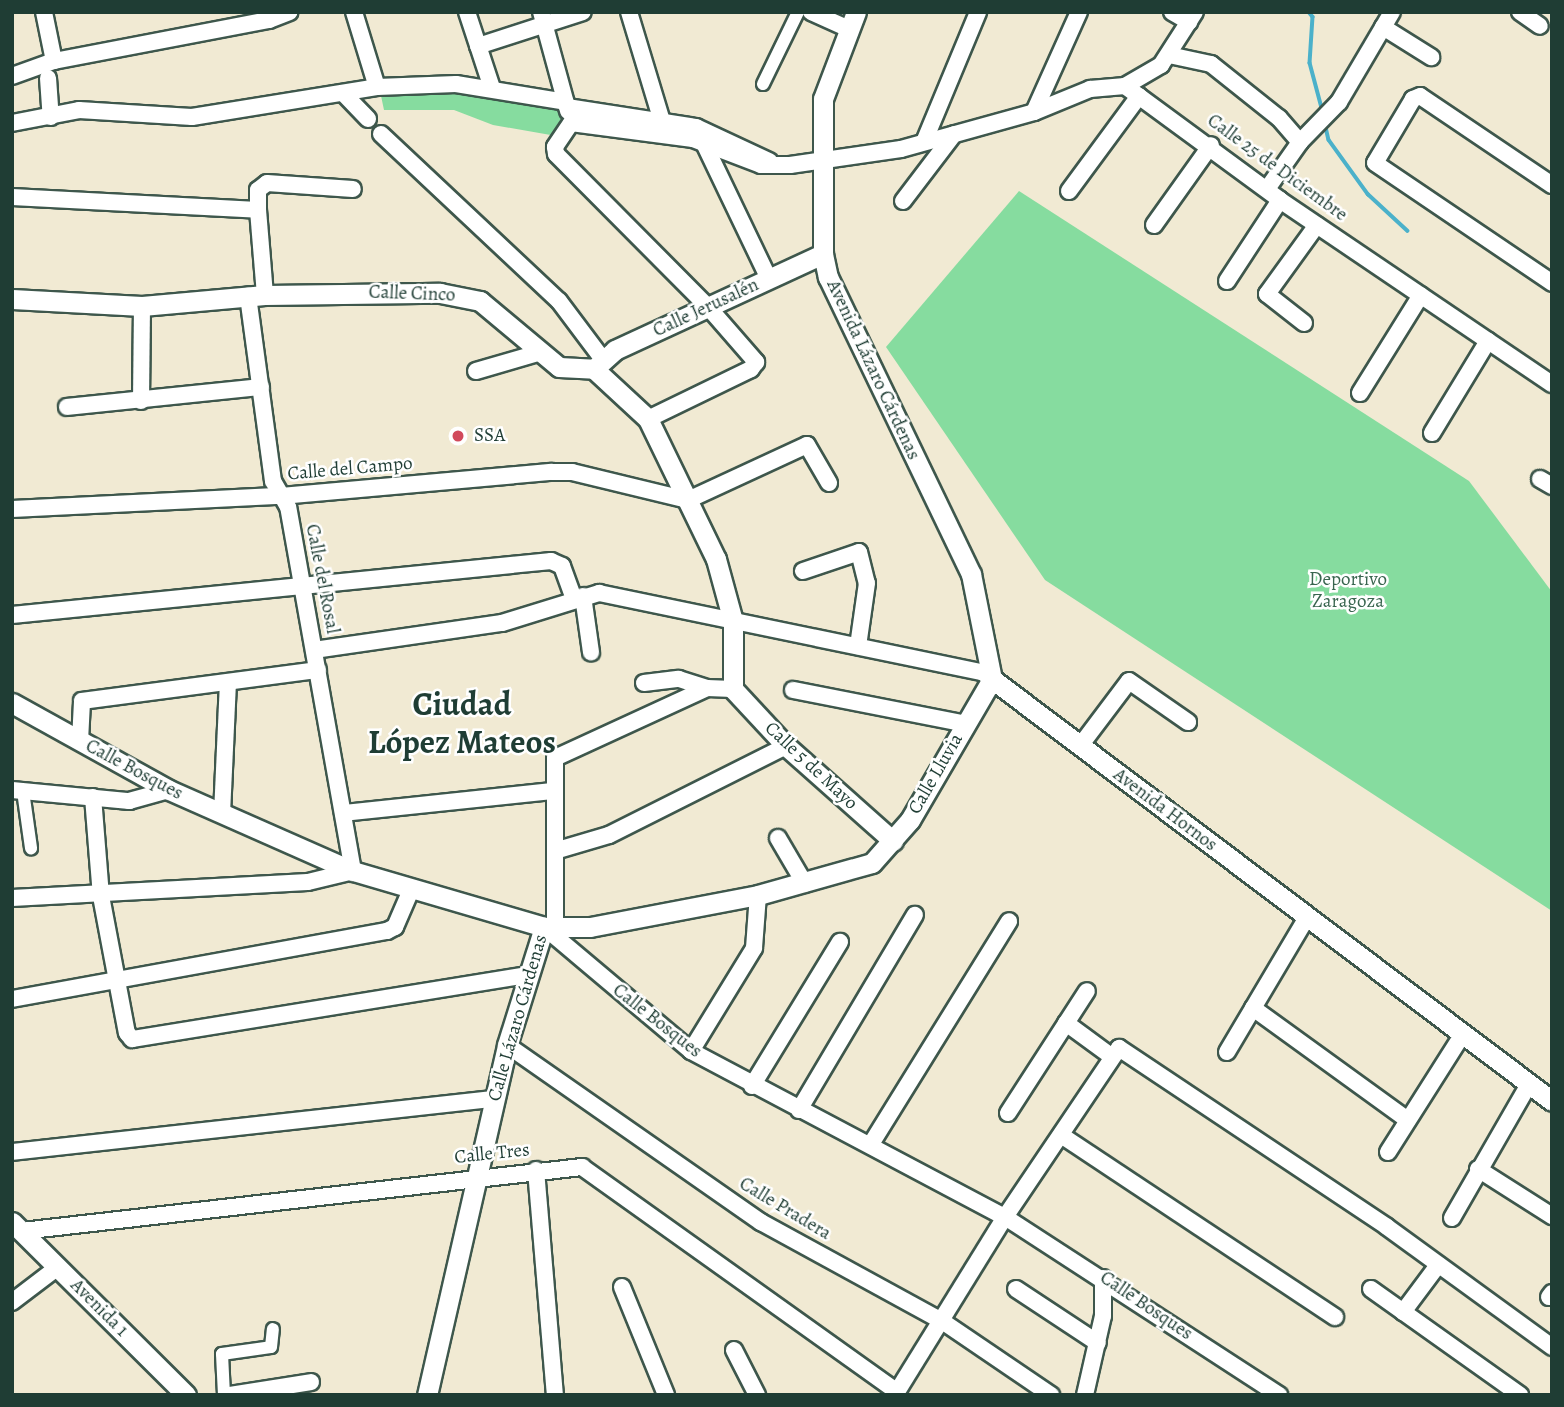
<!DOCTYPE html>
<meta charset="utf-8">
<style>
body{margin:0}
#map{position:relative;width:1564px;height:1407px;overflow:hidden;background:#f1ead3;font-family:Alegreya,serif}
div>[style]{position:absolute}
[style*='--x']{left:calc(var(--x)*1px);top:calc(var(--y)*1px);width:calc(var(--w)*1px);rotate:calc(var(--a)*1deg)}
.green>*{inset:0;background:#86dc9f}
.stream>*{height:3.5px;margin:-1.75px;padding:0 1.75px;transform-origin:1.75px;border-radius:1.75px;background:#4bb1ca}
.roads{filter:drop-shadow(2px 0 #3e574c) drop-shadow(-2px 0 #3e574c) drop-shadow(0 2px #3e574c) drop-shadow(0 -2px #3e574c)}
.pedestrian>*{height:12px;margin:-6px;padding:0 6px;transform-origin:6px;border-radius:6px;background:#fff}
.minor>*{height:16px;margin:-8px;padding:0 8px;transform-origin:8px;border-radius:8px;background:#fff}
.tertiary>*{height:19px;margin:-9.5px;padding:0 9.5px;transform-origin:9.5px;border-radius:9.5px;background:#fff}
.dots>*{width:19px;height:19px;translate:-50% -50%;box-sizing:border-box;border:4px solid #fff;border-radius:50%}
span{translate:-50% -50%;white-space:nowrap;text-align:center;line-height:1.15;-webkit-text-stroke:5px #fff;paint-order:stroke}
.street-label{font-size:19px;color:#1f3d34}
.poi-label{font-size:19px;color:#1f3d34}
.left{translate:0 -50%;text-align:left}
.park-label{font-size:19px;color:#39654f}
.town-label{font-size:33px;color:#1f3d34;font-weight:700}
.frame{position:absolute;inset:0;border:14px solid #1f3d34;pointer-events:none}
</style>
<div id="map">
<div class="green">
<div style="clip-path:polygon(456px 86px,566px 103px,562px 137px,493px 125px,454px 110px,384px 110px,380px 91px)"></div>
<div style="clip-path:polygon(1019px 191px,1469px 481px,1552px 592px,1552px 911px,1045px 580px,886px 347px)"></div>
</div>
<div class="stream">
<div style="--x:1309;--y:12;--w:6;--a:51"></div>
<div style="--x:1313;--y:17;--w:46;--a:93.7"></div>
<div style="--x:1310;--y:63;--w:51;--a:75.1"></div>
<div style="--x:1325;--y:123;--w:17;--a:77"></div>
<div style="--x:1329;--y:140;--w:67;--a:54.2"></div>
<div style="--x:1368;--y:194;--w:54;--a:42.8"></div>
</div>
<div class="roads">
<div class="pedestrian">
<div style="--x:763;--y:84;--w:80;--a:-64.1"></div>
<div style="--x:23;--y:791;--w:58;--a:82"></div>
<div style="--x:224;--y:1395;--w:41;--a:-92.8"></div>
<div style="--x:222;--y:1354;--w:49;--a:-8.1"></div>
<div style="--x:271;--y:1347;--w:18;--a:-84"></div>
</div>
<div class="minor">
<div style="--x:44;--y:12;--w:50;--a:78.5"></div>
<div style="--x:354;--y:12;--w:78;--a:73"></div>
<div style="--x:467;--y:12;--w:80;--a:71.8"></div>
<div style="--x:541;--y:12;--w:103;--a:74.7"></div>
<div style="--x:629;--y:12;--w:114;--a:73.2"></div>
<div style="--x:811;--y:12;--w:42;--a:24.1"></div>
<div style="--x:1172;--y:12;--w:20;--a:30"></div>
<div style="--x:1520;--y:12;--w:24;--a:35"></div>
<div style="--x:1383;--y:27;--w:57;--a:32"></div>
<div style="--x:478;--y:46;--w:110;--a:-17.9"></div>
<div style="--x:1169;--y:55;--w:43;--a:12.1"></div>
<div style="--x:1211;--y:64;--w:87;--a:38.5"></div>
<div style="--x:1279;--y:118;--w:32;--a:49"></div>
<div style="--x:12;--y:76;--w:45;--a:-19.7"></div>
<div style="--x:54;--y:61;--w:219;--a:-10.8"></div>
<div style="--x:269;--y:20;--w:22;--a:-21"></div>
<div style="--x:48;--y:78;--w:39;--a:86"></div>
<div style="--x:1125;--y:86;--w:42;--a:-30.3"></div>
<div style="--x:1161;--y:65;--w:63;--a:-57.3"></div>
<div style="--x:343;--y:93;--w:36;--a:46"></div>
<div style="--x:567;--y:107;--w:131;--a:8.8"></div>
<div style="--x:696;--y:127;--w:81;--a:25"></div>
<div style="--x:1034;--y:112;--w:110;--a:-65.8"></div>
<div style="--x:12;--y:123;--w:68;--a:-11"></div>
<div style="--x:79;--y:110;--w:113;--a:3.5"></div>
<div style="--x:192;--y:117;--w:187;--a:-9.2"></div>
<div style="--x:377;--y:87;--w:79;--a:-2.2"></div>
<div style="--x:456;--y:84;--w:111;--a:9.3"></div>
<div style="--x:571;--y:123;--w:123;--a:7.5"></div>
<div style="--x:693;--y:139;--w:73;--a:20.9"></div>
<div style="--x:761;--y:165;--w:29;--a:0"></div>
<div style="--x:790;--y:165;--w:112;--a:-8.2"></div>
<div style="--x:901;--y:149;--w:138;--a:-15.5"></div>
<div style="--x:1034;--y:112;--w:61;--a:-22.3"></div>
<div style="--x:1090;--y:89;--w:35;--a:-5"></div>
<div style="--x:1125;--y:86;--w:192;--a:36.3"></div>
<div style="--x:1280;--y:200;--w:328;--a:34.1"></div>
<div style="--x:571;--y:123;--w:29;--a:124"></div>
<div style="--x:555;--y:147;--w:7;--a:82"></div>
<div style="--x:556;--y:154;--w:217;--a:45.2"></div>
<div style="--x:709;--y:308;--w:72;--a:49"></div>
<div style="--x:756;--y:362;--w:9;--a:126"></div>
<div style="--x:751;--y:369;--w:114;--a:154.1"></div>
<div style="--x:381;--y:134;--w:244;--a:43.2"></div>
<div style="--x:559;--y:301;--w:75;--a:53.1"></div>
<div style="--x:701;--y:137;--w:157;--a:64.4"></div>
<div style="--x:924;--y:142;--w:141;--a:-67.4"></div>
<div style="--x:1552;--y:185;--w:159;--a:-146"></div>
<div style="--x:1420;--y:96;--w:8;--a:157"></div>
<div style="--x:1413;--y:99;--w:74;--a:120.7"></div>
<div style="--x:1375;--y:163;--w:214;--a:34.1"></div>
<div style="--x:1267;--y:189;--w:57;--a:-54.9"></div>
<div style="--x:1300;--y:142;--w:56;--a:-45.7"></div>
<div style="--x:1339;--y:102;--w:104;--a:-59.5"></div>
<div style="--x:1069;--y:191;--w:118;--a:-53.6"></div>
<div style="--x:12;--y:197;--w:246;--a:3"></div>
<div style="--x:258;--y:210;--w:20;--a:-90"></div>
<div style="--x:258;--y:190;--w:11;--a:-38"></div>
<div style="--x:267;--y:183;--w:86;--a:4"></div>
<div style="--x:903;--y:201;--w:84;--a:-52.7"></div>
<div style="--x:258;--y:210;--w:85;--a:85.3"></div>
<div style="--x:1154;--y:225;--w:98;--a:-54.5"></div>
<div style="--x:1227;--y:281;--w:97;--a:-56.8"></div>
<div style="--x:1304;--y:323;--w:47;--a:-141.9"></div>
<div style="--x:1267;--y:294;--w:85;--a:-54.1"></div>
<div style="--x:476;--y:371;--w:65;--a:-16.2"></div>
<div style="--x:1360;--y:393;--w:115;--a:-58.1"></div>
<div style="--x:141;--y:401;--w:95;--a:-89.4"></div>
<div style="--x:67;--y:407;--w:195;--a:-5.9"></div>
<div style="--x:1432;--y:433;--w:108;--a:-58.7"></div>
<div style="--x:1540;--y:479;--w:14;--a:30"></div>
<div style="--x:12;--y:509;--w:269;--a:-2.8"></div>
<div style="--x:281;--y:496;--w:272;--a:-5.1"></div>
<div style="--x:552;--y:472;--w:20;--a:0"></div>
<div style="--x:572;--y:472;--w:119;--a:13.6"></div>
<div style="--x:688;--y:500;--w:131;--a:-24.8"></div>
<div style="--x:807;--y:445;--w:44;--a:59.9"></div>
<div style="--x:803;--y:571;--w:59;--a:-18.7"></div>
<div style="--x:859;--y:552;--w:32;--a:76"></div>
<div style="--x:867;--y:583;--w:64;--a:98.1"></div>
<div style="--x:583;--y:596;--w:57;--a:81.9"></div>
<div style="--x:12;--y:615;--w:542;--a:-5.72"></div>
<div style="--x:551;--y:561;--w:12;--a:24"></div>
<div style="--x:562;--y:566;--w:35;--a:70"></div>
<div style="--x:314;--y:650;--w:190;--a:-8.2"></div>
<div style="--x:502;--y:623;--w:102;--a:-17.2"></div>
<div style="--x:599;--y:593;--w:391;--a:11.7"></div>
<div style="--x:982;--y:672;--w:12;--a:35"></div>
<div style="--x:644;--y:683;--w:35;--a:-7"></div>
<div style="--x:679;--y:679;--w:29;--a:18"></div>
<div style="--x:793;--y:690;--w:176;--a:11.1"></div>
<div style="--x:80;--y:741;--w:40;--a:-87.1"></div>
<div style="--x:82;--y:701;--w:238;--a:-7.5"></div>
<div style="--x:1080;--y:746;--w:81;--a:-53"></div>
<div style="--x:1129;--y:681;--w:72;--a:34.8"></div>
<div style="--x:12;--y:790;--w:118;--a:5.4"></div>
<div style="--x:129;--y:801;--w:41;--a:-15.4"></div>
<div style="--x:93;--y:797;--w:99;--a:85.4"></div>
<div style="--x:101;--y:896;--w:139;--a:79.3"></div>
<div style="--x:127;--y:1033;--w:8;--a:50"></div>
<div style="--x:132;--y:1039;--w:401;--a:-9.2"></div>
<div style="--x:343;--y:813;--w:212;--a:-6"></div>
<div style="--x:222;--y:814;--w:132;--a:-87.4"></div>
<div style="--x:778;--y:838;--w:53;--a:59.6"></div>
<div style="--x:558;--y:850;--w:53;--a:-16.4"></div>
<div style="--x:609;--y:835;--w:198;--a:-26.7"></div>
<div style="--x:12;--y:898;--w:296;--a:-3.1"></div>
<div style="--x:308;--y:882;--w:46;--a:-13.7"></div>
<div style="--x:353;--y:871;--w:370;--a:-100.1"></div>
<div style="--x:288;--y:507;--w:30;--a:-120"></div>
<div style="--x:273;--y:481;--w:187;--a:-97.7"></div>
<div style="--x:544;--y:927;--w:192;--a:40.1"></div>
<div style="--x:691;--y:1051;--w:355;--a:27.9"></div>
<div style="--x:1005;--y:1217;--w:327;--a:33"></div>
<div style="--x:555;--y:927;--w:169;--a:-90"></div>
<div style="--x:555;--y:758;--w:167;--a:-24.7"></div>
<div style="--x:707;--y:688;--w:26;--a:2"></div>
<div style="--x:12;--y:999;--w:381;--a:-10.3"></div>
<div style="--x:387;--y:931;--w:9;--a:-27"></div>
<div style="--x:395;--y:927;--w:40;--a:-66.6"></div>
<div style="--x:1253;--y:1008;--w:191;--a:35.9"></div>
<div style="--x:1066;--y:1023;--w:56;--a:36.3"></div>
<div style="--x:507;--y:1045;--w:310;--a:34.9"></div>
<div style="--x:761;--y:1222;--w:206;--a:28.7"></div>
<div style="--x:942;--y:1321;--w:132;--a:34.2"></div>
<div style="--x:691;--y:1051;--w:121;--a:-58.5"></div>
<div style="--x:754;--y:948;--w:53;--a:-85.7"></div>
<div style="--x:1227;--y:1052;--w:157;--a:-59.3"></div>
<div style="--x:752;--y:1086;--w:169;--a:-58.6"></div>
<div style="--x:799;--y:1110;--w:227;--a:-59.3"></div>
<div style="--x:1008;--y:1113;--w:145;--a:-57.1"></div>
<div style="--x:1061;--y:1135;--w:329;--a:33.6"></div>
<div style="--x:871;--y:1144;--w:262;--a:-58.2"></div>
<div style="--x:12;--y:1152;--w:485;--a:-6.3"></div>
<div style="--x:1388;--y:1152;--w:140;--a:-57.6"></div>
<div style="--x:1478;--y:1169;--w:88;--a:32.4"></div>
<div style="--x:536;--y:1170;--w:226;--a:85.2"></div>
<div style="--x:1452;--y:1218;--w:155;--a:-60.1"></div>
<div style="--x:22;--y:1231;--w:564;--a:-6.52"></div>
<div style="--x:582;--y:1167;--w:387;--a:35.5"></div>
<div style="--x:622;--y:1287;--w:117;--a:67.8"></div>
<div style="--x:1016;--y:1289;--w:98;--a:33.4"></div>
<div style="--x:1371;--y:1289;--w:183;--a:35.4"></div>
<div style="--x:1549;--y:1297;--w:5;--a:-53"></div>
<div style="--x:12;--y:1302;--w:58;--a:-37.3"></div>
<div style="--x:1403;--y:1312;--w:59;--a:-53.3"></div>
<div style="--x:734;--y:1350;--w:51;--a:62.9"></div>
<div style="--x:230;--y:1395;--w:82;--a:-9.1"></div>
<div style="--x:895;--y:1395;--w:209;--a:-58.3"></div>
<div style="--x:1005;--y:1217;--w:204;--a:-56"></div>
<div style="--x:1119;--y:1048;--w:322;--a:33.7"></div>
<div style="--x:1387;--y:1227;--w:204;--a:36"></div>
<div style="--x:1085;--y:1395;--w:81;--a:-77.2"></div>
<div style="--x:1103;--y:1316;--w:38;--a:-90"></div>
</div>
<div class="tertiary">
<div style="--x:856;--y:12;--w:93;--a:110.8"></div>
<div style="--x:823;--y:99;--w:155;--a:90"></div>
<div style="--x:823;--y:254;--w:24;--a:78"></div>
<div style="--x:828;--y:277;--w:330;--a:64.3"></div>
<div style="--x:971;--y:574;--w:107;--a:78.7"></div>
<div style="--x:12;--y:299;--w:130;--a:3.1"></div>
<div style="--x:142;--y:306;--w:123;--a:-5.1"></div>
<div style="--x:265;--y:295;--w:175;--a:-0.7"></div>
<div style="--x:440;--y:293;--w:41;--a:11.3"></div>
<div style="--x:480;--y:301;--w:103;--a:39.9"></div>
<div style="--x:559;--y:367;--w:35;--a:3"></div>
<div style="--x:594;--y:369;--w:74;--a:42.8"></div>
<div style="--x:648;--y:419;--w:156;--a:64.1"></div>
<div style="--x:716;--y:559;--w:64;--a:74.7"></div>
<div style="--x:733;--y:621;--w:68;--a:90"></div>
<div style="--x:733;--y:689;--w:78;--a:47.1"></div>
<div style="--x:786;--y:746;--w:143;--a:41.6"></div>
<div style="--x:594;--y:369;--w:28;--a:-42"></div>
<div style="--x:615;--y:350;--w:229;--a:-24.8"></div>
<div style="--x:992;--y:679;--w:701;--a:37"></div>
<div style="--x:12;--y:703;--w:179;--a:29"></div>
<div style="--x:169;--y:790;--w:201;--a:23.8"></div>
<div style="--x:353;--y:871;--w:199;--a:16.3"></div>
<div style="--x:544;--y:927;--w:46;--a:0"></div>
<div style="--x:590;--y:927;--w:171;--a:-10.8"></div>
<div style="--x:758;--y:895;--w:118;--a:-15.7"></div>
<div style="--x:872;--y:863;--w:57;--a:-48.5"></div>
<div style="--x:910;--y:820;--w:163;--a:-59.8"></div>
<div style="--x:12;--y:1222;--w:245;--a:44.8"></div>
<div style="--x:427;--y:1395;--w:359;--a:-77.1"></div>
<div style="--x:507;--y:1045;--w:124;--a:-72.6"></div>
</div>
</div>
<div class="dots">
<div style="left:458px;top:436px;background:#d1495b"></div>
</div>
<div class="street-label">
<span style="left:1277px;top:168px;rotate:36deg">Calle 25 de Diciembre</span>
<span style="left:412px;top:294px;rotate:2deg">Calle Cinco</span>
<span style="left:706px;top:308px;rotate:-25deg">Calle Jerusalén</span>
<span style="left:873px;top:370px;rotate:65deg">Avenida Lázaro Cárdenas</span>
<span style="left:350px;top:469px;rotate:-5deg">Calle del Campo</span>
<span style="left:322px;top:579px;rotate:79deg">Calle del Rosal</span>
<span style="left:811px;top:766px;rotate:43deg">Calle 5 de Mayo</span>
<span style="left:134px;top:770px;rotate:28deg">Calle Bosques</span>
<span style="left:936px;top:774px;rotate:-60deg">Calle Lluvia</span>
<span style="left:1165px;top:810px;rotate:37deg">Avenida Hornos</span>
<span style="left:518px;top:1018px;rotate:-74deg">Calle Lázaro Cárdenas</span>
<span style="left:657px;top:1021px;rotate:38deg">Calle Bosques</span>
<span style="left:492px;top:1154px;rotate:-6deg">Calle Tres</span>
<span style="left:785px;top:1209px;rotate:31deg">Calle Pradera</span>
<span style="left:1146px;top:1306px;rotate:34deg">Calle Bosques</span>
<span style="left:99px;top:1308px;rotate:45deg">Avenida 1</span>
</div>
<div class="poi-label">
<span class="left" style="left:474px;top:436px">SSA</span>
</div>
<div class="park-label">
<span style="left:1348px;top:591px">Deportivo<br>Zaragoza</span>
</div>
<div class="town-label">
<span style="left:462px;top:723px">Ciudad<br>López Mateos</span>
</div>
<div class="frame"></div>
</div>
